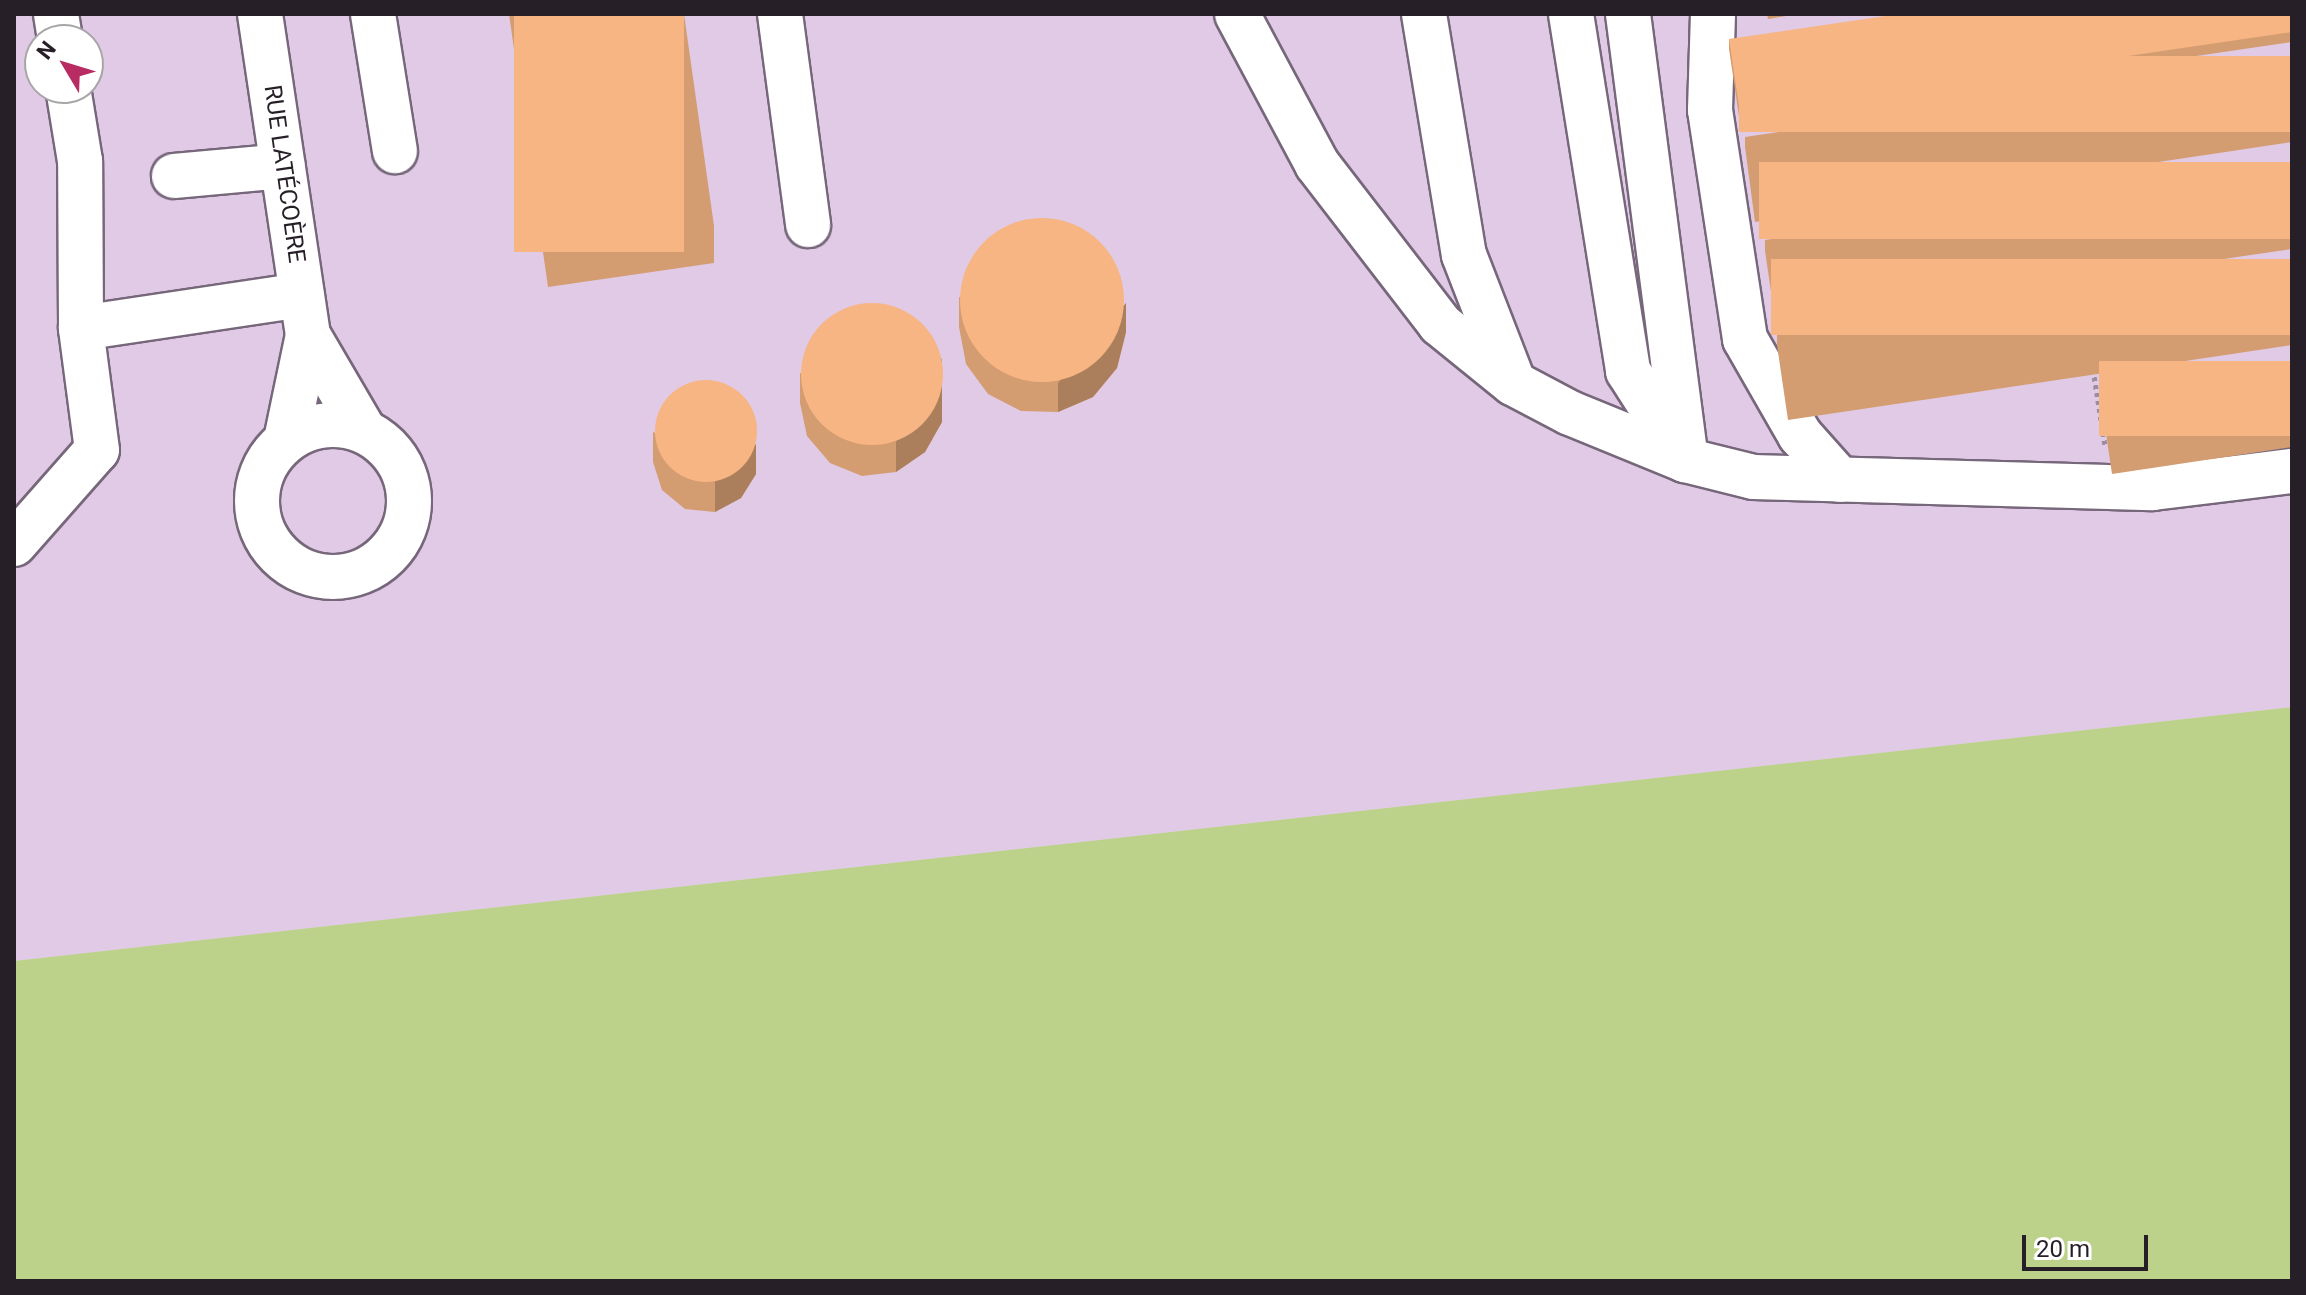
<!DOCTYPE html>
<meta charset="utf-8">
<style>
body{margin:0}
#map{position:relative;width:2306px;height:1295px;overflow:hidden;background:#e9d8ee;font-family:Roboto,sans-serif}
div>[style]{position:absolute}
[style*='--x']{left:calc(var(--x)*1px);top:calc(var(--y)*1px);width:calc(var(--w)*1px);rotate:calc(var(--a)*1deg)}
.built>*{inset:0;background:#e0cae6}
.green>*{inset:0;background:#bcd18a}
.path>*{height:5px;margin-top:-2.5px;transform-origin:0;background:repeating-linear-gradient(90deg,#9b8e9f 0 4px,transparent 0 8px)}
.roads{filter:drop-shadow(2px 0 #76677a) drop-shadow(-2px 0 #76677a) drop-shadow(0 2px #76677a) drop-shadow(0 -2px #76677a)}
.minor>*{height:44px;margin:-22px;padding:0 22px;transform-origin:22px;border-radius:22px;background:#fff}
.minor>.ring{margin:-22px;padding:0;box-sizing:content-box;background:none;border:44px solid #fff;border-radius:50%}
.wall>*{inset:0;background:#d49c71}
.shaded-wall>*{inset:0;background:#ac7f5c}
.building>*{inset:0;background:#f6b583;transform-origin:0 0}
.round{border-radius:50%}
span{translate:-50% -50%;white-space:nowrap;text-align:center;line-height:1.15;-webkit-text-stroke:7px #fff;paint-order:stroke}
.street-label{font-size:24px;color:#261f27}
.frame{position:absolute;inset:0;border:16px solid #261f27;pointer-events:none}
.north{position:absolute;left:24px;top:24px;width:80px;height:80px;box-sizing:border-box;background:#fff;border:2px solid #a8a5a9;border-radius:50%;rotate:308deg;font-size:22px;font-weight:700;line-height:32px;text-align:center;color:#261f27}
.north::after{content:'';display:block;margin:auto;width:28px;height:36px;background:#b82c63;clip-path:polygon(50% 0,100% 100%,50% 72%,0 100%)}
.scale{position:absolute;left:2022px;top:1235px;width:126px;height:36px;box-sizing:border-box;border:4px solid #261f27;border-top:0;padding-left:10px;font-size:24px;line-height:28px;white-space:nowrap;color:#261f27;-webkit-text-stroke:6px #fff;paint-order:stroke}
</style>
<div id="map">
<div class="built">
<div style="clip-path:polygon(evenodd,14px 14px,2292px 14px,2292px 707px,14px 961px,14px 14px,40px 40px,88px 40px,88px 88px,40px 88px,40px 40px)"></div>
</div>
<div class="green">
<div style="clip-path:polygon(2292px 707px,2292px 1281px,14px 1281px,14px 961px)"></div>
</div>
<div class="path">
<div style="--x:2048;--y:72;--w:26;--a:81"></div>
<div style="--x:2063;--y:171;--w:30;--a:82"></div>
<div style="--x:2080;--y:274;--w:21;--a:82"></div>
<div style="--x:2093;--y:369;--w:78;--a:81.1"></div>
</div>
<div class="roads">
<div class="minor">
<div style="--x:56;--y:14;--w:26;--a:81"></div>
<div style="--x:260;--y:14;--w:325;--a:81.5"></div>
<div style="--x:308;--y:335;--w:107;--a:101.8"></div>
<div style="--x:373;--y:14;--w:139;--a:80.9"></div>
<div style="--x:780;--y:14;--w:213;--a:82.4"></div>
<div style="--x:1237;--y:14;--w:170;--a:61.9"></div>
<div style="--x:1317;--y:164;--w:202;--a:52.4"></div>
<div style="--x:1440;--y:324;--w:94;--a:38.9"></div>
<div style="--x:1513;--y:383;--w:64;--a:27.8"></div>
<div style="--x:1570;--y:413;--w:124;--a:22.2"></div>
<div style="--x:1685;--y:460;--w:70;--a:14"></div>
<div style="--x:1753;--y:477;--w:400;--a:1.6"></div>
<div style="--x:2153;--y:488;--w:140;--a:-7"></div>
<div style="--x:1424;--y:14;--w:244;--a:80.6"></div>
<div style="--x:1464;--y:255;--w:133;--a:68.8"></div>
<div style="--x:1571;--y:14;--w:362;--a:80.9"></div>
<div style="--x:1628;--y:371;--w:106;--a:57.4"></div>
<div style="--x:1628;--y:14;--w:438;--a:82.6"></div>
<div style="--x:1713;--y:14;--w:96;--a:91.8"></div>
<div style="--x:1710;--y:110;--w:232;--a:81.3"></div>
<div style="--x:1745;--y:339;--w:111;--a:60.2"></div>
<div style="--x:1800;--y:435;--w:60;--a:48.4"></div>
<div style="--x:174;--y:176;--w:109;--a:-5.2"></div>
<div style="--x:81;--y:328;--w:223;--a:-8.5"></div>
<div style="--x:308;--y:335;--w:111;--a:59.7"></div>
<div class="ring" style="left:257px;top:425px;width:108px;height:108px"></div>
<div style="--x:14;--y:544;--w:125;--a:-48.6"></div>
<div style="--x:97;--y:450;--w:123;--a:-97.5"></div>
<div style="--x:81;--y:328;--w:167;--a:-90.3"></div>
<div style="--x:80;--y:161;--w:74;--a:-99.3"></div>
</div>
</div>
<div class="wall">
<div style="clip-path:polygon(509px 14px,684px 14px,714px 226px,714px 263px,548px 287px)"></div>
<div style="clip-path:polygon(1767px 14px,1798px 14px,1768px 19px)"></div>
<div style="clip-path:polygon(2292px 14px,2292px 42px,1740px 123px,1729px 49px,1729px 39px)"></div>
<div style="clip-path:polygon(2292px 56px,2292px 142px,1755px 222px,1745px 147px,1745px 137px)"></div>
<div style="clip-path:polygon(2292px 162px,2292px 249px,1776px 325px,1765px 251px,1765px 240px)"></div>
<div style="clip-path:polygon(2292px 259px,2292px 345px,1788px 420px,1777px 345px,1777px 335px)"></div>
<div style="clip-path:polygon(959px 297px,1126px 332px,1117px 368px,1093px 397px,1058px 412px,1021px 411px,988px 394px,966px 364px,959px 327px)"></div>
<div style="clip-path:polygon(2292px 361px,2292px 447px,2112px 474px,2101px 400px,2101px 389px)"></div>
<div style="clip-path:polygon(800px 373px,942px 388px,942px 422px,925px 452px,896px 472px,862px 476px,830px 463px,807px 436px,800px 403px)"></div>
<div style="clip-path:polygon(653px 432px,756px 474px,741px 498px,715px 512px,685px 509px,662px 490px,653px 462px)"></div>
</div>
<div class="shaded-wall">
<div style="clip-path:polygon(1126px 303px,1126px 332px,1117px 368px,1093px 397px,1058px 412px,1058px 383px)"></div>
<div style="clip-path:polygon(942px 358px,942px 422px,925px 452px,896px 472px,896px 442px)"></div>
<div style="clip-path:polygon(756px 444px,756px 474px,741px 498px,715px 512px,715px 482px)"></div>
</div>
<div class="building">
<div style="left:514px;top:14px;width:170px;height:238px"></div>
<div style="clip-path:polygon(1899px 14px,2292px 14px,2292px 32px,1740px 113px,1729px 39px)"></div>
<div style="left:2292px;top:56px;width:76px;height:553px;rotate:90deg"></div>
<div style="left:2292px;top:162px;width:77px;height:533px;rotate:90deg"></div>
<div class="round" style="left:960px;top:218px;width:164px;height:164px"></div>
<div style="left:2292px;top:259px;width:76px;height:521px;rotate:90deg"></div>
<div class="round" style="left:801px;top:303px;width:142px;height:142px"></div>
<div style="left:2292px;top:361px;width:75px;height:193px;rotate:90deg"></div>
<div class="round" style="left:655px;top:380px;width:102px;height:102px"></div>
</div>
<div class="street-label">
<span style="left:284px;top:174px;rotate:82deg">RUE LATÉCOÈRE</span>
</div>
<div class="frame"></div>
<div class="north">N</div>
<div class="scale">20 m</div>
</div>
